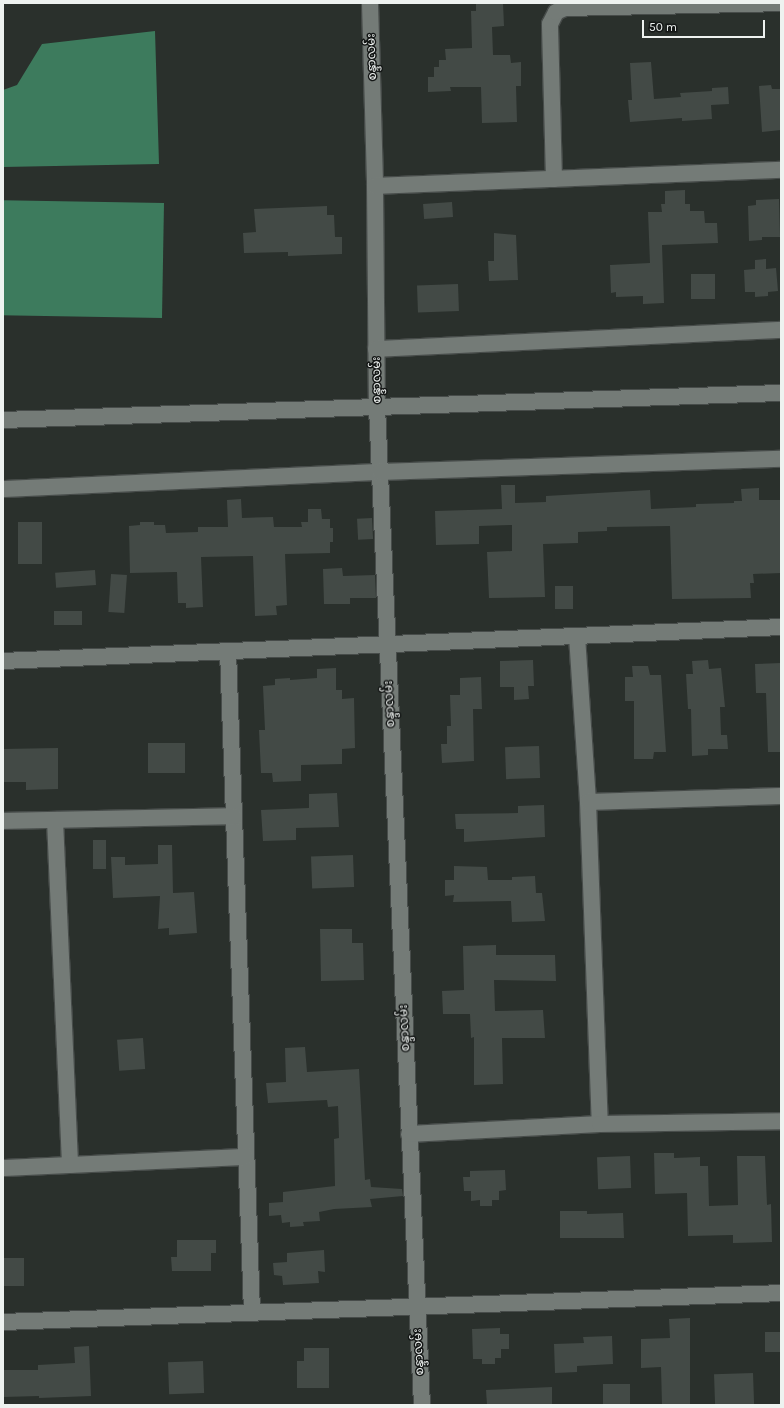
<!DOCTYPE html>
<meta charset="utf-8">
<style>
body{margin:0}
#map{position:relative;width:784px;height:1408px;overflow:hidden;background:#2a302c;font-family:Karla,"Noto Sans Myanmar",sans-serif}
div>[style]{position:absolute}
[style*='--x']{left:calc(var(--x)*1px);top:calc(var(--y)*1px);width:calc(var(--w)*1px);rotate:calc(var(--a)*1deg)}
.water>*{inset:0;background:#3d7b5d;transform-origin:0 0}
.building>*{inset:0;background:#434a46;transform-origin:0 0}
.roads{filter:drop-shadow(1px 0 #474c4a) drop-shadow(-1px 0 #474c4a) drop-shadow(0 1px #474c4a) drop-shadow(0 -1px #474c4a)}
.minor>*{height:16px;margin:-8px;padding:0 8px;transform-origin:8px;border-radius:8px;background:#747b77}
span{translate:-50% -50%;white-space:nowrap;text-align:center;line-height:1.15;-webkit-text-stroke:3px #141716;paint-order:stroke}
.street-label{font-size:12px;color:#eef2f0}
.frame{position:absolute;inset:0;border:4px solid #eef2f0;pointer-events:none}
.scale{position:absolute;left:642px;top:20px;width:123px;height:18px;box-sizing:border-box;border:2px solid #eef2f0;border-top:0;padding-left:5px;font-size:12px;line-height:14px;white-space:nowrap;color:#eef2f0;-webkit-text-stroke:3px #141716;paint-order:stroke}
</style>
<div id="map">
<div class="water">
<div style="clip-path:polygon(155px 31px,159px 164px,3px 167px,3px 90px,17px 85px,42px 44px)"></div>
<div style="left:164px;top:203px;width:115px;height:161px;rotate:91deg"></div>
</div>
<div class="building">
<div style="clip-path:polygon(476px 3px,503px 3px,504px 26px,492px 27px,493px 55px,510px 55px,511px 63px,521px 62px,521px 86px,516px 86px,517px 122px,482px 123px,481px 87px,450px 87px,451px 91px,428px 92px,428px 77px,434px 77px,434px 67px,439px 67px,439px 60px,446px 60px,445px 49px,472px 48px,471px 11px,476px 11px)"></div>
<div style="clip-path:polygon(651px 62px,654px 99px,681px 97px,680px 93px,712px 91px,712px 88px,728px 87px,729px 104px,711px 105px,712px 119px,682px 121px,682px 118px,630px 122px,628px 100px,632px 100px,630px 63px)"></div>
<div style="clip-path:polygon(771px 85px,772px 89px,781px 89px,781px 130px,762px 132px,759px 86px)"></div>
<div style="clip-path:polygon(685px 190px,685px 204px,690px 204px,690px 211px,704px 211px,705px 223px,717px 223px,718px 243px,662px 245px,664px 303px,643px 304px,643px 296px,616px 297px,616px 292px,611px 293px,610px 265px,650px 263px,648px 212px,662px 212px,661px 204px,665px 204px,665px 191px)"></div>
<div style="clip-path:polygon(779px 199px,780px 237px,762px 237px,762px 240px,749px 241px,748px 206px,756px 205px,756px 200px)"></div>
<div style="left:452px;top:202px;width:15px;height:29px;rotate:86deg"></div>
<div style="clip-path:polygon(327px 206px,327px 215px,334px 215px,335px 237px,342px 237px,342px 254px,288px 256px,288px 252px,244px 253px,243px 233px,256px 232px,254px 209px)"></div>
<div style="clip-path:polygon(494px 233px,516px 235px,518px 280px,489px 281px,488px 261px,494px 261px)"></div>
<div style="clip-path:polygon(766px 259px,766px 269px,776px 268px,778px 291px,768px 292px,768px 296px,755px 297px,755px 292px,745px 292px,744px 270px,755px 269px,755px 260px)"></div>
<div style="left:715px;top:274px;width:25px;height:24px;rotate:90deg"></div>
<div style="left:458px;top:284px;width:27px;height:41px;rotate:88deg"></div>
<div style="clip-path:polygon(501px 485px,515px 485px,515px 503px,546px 502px,546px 496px,650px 490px,651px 509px,696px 507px,696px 504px,734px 503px,734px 501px,742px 501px,741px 489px,759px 488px,759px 500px,781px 500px,781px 573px,753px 574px,754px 583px,750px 583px,751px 598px,672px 599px,670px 526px,607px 527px,607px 531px,578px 532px,578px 543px,543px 544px,545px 597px,489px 598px,487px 552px,512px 551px,512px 525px,479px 526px,479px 544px,436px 545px,435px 511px,502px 509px)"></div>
<div style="clip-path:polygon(241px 499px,242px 518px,273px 517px,274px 527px,302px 527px,301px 522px,308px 522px,308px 509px,321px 509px,322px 519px,330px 519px,330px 528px,333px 528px,333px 542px,330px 542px,330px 553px,285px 554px,287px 605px,276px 606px,277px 615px,255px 616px,253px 556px,201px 557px,203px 607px,186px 608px,186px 603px,178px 603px,177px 572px,130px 573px,129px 526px,140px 525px,140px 522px,154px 522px,154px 525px,165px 525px,166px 533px,198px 532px,198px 527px,228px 527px,227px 500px)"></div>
<div style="left:372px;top:518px;width:21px;height:15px;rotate:87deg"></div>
<div style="left:18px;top:522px;width:24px;height:42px"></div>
<div style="clip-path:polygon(342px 568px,343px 576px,375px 575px,376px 598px,350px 598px,350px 604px,324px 604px,323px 569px)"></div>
<div style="left:95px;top:570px;width:15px;height:40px;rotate:86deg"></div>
<div style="left:111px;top:574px;width:16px;height:38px;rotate:4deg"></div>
<div style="left:555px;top:586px;width:18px;height:23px"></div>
<div style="left:82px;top:611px;width:14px;height:28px;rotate:90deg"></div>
<div style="clip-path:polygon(533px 660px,534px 686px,528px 686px,529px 699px,514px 700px,514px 687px,500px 687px,500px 661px)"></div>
<div style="clip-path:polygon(708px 660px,709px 669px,721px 668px,725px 707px,720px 707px,721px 735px,727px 735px,728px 749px,708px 749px,708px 755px,692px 756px,691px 709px,688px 709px,686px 674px,693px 674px,692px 661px)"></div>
<div style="clip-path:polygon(781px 663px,781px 752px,768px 752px,766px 693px,756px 693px,755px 664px)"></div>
<div style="clip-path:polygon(632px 666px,648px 666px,650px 675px,661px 675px,666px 752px,654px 752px,653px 759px,634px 759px,634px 701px,625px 701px,625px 677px,633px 677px)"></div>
<div style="clip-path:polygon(336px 668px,336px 690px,342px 690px,342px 699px,354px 698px,355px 748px,342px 749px,342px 764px,301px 765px,301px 781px,273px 782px,272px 773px,261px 773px,259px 730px,265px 730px,263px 686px,275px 685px,275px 679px,290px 678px,290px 680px,317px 678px,317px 669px)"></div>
<div style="clip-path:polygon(481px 677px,482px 709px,473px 709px,474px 761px,442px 763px,441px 744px,447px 744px,447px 726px,451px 726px,450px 695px,460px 695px,460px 678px)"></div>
<div style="left:185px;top:743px;width:30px;height:37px;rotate:90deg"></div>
<div style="left:539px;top:746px;width:32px;height:34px;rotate:88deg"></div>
<div style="clip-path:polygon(58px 748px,58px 789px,26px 790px,26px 782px,3px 782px,3px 749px)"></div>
<div style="clip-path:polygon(337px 793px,339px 827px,296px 828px,296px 840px,263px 841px,261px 810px,309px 808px,309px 794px)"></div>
<div style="clip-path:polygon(544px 805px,545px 837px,464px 842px,464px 829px,456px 829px,455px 814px,518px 813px,518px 806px)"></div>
<div style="left:93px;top:840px;width:13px;height:29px"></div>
<div style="clip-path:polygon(158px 845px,172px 845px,173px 893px,194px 892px,197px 933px,169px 935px,169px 928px,158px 929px,160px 896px,113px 898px,111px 857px,125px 857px,125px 865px,158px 864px)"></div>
<div style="left:353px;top:855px;width:32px;height:42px;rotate:88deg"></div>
<div style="clip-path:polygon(454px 866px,487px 867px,488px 880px,512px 880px,512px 877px,535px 876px,536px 893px,542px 893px,545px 921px,512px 922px,511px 901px,453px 902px,454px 895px,445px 896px,445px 880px,454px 880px)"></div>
<div style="clip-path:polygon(320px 929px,352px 929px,352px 943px,363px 943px,364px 980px,321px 981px)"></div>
<div style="clip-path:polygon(496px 945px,496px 955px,555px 955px,556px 981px,494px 980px,495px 1011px,543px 1010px,545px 1038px,502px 1038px,503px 1084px,474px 1085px,474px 1037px,471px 1038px,470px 1014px,443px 1014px,442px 991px,464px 990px,463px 946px)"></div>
<div style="left:143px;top:1038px;width:31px;height:26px;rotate:86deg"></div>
<div style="clip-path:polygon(305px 1047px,307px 1072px,359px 1069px,365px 1180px,370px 1179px,371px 1187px,402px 1189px,403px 1196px,370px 1199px,372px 1207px,334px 1209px,319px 1212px,320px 1221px,303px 1222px,304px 1226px,290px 1227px,290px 1222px,282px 1223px,281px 1215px,269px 1216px,269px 1203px,283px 1202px,283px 1192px,335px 1186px,334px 1139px,339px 1138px,338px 1106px,328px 1107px,327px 1100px,268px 1103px,266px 1083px,286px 1082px,285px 1048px)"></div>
<div style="clip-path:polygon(654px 1153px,674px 1153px,674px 1158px,700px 1157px,700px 1166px,708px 1166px,709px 1206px,738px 1205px,737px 1156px,765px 1156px,767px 1205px,771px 1204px,772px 1242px,733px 1243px,733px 1235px,688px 1236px,687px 1193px,655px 1194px)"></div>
<div style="left:630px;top:1156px;width:32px;height:33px;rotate:88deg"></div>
<div style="clip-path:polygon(505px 1170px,506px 1190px,499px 1191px,499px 1200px,492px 1200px,492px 1206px,480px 1206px,480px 1200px,471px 1201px,471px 1191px,464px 1191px,463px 1177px,470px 1177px,470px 1171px)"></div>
<div style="clip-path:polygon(560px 1211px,587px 1211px,587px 1214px,623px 1213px,624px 1238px,560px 1238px)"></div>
<div style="clip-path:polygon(177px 1240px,216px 1240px,216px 1253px,211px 1253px,211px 1271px,172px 1271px,171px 1257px,177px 1257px)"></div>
<div style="clip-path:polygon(324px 1250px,325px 1272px,318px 1271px,319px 1283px,283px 1285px,282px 1276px,274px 1275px,273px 1263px,287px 1262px,287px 1253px)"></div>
<div style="left:3px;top:1258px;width:21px;height:28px"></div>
<div style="clip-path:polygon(690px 1318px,690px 1405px,662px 1405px,661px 1367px,641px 1368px,641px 1339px,670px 1338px,669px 1319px)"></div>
<div style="clip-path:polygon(500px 1328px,500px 1334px,509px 1334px,509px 1349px,501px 1349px,501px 1358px,495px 1358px,495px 1364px,482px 1364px,482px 1359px,473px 1359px,472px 1329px)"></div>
<div style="left:765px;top:1332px;width:16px;height:20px"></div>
<div style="clip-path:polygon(612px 1336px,613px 1364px,577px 1366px,577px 1372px,555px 1373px,554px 1344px,584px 1343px,583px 1337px)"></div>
<div style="clip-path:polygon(89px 1346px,91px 1396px,39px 1398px,39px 1396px,3px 1397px,3px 1370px,38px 1370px,38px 1365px,75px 1363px,74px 1347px)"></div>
<div style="clip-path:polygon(304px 1348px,329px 1348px,329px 1388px,297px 1388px,297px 1361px,304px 1361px)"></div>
<div style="left:203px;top:1361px;width:32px;height:35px;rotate:88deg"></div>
<div style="left:753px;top:1373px;width:32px;height:39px;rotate:88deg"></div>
<div style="left:630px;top:1384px;width:21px;height:27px;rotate:90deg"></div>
<div style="clip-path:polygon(552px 1387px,552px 1405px,487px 1405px,486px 1390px)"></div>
</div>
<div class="roads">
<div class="minor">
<div style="--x:370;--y:3;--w:183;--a:88.4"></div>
<div style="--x:375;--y:186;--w:221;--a:89.5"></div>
<div style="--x:377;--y:407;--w:999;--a:87.42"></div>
<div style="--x:554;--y:179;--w:155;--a:-91.5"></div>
<div style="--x:550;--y:24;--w:13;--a:-63"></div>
<div style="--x:556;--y:12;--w:10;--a:-24"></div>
<div style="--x:565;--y:8;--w:216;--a:-1.3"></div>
<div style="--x:375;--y:186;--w:406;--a:-2.3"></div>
<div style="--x:376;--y:349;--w:405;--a:-2.7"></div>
<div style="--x:3;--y:420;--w:778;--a:-1.99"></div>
<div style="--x:3;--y:489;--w:377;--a:-2.6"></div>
<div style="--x:380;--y:472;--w:401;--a:-1.9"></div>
<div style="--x:577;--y:636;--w:166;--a:86.2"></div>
<div style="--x:588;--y:802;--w:322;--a:87.9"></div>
<div style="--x:228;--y:651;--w:661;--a:87.92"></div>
<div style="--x:3;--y:661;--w:779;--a:-2.5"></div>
<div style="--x:588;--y:802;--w:193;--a:-1.8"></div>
<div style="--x:55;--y:820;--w:345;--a:87.5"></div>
<div style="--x:3;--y:821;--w:231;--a:-1.2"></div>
<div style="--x:409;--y:1134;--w:191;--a:-3"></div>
<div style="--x:600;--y:1124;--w:181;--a:-0.9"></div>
<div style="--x:3;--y:1168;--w:243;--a:-2.6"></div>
<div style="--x:3;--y:1322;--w:779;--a:-2.13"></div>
</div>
</div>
<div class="street-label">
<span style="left:372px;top:57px;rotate:-92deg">စန္ဒာလမ်း</span>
<span style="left:377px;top:380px;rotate:-91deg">စန္ဒာလမ်း</span>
<span style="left:390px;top:704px;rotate:-93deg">စန္ဒာလမ်း</span>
<span style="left:405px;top:1028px;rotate:-93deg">စန္ဒာလမ်း</span>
<span style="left:419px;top:1352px;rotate:-93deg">စန္ဒာလမ်း</span>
</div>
<div class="frame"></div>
<div class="scale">50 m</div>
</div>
